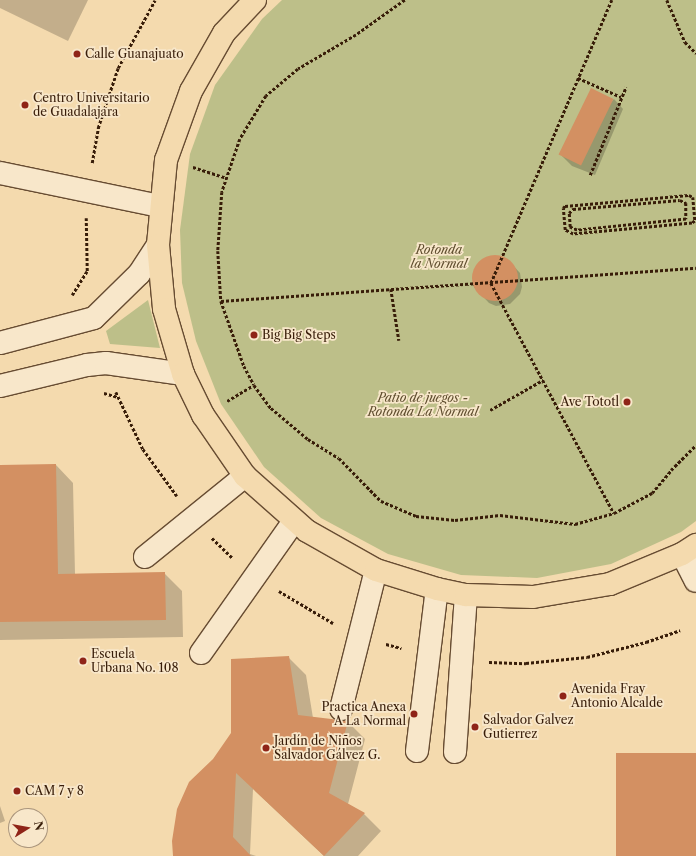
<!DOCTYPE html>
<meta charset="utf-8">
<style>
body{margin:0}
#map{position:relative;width:696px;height:856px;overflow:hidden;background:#f4daae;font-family:"Libre Caslon Text",serif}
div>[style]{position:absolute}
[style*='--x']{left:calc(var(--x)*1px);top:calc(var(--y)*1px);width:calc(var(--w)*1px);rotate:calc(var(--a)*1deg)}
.green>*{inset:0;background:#bdbf89}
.shadow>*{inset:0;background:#0003}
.building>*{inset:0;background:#d39062;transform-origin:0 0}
.round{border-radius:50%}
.path>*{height:2.5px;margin-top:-1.25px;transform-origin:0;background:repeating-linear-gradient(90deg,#381d09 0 3px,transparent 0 5px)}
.roads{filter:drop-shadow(1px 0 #674c32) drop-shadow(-1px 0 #674c32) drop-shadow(0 1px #674c32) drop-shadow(0 -1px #674c32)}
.minor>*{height:22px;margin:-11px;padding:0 11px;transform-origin:11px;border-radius:11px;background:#f8e7ca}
.major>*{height:22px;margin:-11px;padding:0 11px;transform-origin:11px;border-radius:11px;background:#f4daae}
.dots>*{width:11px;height:11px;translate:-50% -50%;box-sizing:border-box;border:2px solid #f8e7ca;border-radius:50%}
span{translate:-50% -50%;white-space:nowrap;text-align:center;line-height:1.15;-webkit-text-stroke:3.5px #f8e7ca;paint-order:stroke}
.poi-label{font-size:12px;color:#381d09}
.left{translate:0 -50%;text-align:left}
.right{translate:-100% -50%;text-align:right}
.park-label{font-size:12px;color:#604e2f;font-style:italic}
.north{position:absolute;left:8px;top:808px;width:40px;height:40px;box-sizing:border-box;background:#f8e7ca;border:1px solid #ab967d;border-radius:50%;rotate:79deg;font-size:11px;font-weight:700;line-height:16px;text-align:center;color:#381d09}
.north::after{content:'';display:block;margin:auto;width:14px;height:18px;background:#8f2418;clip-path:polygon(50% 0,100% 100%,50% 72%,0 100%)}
</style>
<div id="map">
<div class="green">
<div style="clip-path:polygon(282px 0,696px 0,696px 521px,681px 532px,611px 564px,537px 578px,461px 575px,388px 554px,321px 518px,264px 467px,221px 404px,196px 341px,182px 283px,180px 230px,190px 154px,215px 85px,262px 19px)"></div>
<div style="clip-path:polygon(148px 300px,160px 348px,110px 344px,106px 331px)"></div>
</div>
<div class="shadow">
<div style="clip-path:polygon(0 0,88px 0,68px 41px,0 8px)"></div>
<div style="clip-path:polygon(614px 99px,623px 109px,595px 175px,572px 166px,562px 156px)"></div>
<div style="clip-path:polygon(497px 256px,510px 262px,520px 273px,522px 287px,520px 294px,510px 304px,496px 306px,489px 303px,474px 287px,474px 272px,482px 260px)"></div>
<div style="clip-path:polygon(56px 465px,73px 483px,75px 574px,164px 573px,182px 591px,183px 637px,0 640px,0 466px)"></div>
<div style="clip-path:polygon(288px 657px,306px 675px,313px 718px,348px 722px,365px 739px,348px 804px,364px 814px,381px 831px,358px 856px,324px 856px,253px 789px,250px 854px,256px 856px,174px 856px,214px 759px)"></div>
<div style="clip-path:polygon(0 806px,5px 821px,0 823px)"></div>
</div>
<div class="building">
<div style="left:591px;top:88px;width:25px;height:74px;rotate:26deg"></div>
<div class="round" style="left:472px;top:255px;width:46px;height:46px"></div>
<div style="clip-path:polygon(56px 464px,58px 574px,165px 572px,166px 620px,0 622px,0 465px)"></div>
<div style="clip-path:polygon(289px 656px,298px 715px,348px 721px,329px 793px,365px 813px,324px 856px,236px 773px,233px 837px,251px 856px,173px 856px,172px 841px,177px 809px,189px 782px,213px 759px,231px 733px,231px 659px)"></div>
<div style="left:616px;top:753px;width:80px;height:103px"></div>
</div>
<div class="path">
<div style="--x:405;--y:0;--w:60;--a:144.5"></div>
<div style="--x:356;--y:35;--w:67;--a:149.6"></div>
<div style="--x:298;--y:69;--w:42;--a:139.8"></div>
<div style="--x:266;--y:96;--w:50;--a:121.2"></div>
<div style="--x:240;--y:139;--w:56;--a:108.8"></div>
<div style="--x:222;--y:192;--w:59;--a:93.9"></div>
<div style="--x:218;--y:251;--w:50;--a:86.6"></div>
<div style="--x:221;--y:301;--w:69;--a:70.5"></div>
<div style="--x:244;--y:366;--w:21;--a:62"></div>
<div style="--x:254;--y:385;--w:29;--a:54"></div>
<div style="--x:271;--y:408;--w:48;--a:40"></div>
<div style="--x:308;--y:439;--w:36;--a:32"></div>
<div style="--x:339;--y:458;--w:60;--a:45.7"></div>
<div style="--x:381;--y:501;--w:38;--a:23"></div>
<div style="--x:416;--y:516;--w:39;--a:6"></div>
<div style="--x:455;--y:520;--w:45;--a:-6.3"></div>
<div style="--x:500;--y:515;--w:76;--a:6.8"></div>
<div style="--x:575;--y:524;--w:41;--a:-15.8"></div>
<div style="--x:614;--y:513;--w:43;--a:-27.8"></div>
<div style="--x:652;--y:493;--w:30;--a:-50"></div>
<div style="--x:671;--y:470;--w:35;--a:-45"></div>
<div style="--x:612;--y:0;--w:308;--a:113.1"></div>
<div style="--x:491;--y:283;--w:261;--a:61.9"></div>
<div style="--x:667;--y:0;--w:46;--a:66.8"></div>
<div style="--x:685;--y:42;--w:16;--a:45"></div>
<div style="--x:578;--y:78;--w:47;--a:23.8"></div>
<div style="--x:92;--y:163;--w:36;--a:-80"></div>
<div style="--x:98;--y:128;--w:63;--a:-71.6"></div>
<div style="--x:118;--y:68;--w:77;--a:-61.4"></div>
<div style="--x:193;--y:167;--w:36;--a:18"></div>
<div style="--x:590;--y:175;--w:95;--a:-67.8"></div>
<div style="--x:689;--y:195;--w:4;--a:27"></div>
<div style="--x:693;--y:197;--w:24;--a:85"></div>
<div style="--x:695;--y:221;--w:4;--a:146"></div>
<div style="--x:692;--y:223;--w:120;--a:174.7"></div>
<div style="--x:573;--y:234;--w:9;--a:-153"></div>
<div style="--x:565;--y:230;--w:22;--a:-95"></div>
<div style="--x:563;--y:208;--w:3;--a:-45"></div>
<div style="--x:565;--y:206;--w:124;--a:-5.1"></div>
<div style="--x:680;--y:200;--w:7;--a:27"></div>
<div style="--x:686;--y:203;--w:16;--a:90"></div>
<div style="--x:686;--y:219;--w:110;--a:174.2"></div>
<div style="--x:577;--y:230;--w:8;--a:-157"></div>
<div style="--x:570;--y:227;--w:14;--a:-94"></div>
<div style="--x:569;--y:213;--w:6;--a:-45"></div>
<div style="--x:573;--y:209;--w:107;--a:-4.8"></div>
<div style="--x:391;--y:289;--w:52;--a:81.1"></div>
<div style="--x:72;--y:295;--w:28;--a:-58"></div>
<div style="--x:87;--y:271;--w:53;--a:-91.1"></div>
<div style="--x:221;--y:301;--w:476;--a:-4"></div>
<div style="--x:116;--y:392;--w:63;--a:64.7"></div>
<div style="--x:143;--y:449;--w:58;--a:54.1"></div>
<div style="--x:104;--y:393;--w:15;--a:16"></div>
<div style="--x:227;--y:401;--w:31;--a:-31"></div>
<div style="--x:490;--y:410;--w:61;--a:-29.5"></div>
<div style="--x:212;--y:538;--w:29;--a:44"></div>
<div style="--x:279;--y:591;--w:63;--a:30.7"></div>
<div style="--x:386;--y:644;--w:16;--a:15"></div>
<div style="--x:489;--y:662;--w:37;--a:2"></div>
<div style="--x:526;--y:663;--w:61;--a:-5.6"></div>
<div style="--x:587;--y:657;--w:61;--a:-14.3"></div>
<div style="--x:646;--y:642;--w:36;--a:-19"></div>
</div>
<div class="roads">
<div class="minor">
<div style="--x:0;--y:173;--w:163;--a:11.7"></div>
<div style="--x:0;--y:343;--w:97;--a:-14.9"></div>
<div style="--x:94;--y:318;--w:63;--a:-44.4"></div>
<div style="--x:139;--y:274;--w:35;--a:-57"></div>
<div style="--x:0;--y:386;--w:89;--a:-13.6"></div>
<div style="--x:87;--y:365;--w:19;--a:-6"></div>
<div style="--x:106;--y:363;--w:78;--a:8.1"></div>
<div style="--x:682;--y:554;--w:30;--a:63"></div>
<div style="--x:145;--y:557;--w:129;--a:-39"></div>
<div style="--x:201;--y:653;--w:161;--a:-54.8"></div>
<div style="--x:341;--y:709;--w:143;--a:-75.9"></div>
<div style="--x:417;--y:751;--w:163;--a:-83"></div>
<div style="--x:455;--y:752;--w:157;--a:-86"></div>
</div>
<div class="major">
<div style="--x:255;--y:0;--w:45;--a:133.2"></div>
<div style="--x:224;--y:33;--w:67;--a:119.6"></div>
<div style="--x:191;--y:91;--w:73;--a:109.9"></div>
<div style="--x:166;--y:160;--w:85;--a:95.4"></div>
<div style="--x:158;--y:245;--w:64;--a:84.6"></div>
<div style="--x:164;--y:309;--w:68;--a:73.7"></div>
<div style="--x:183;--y:374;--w:46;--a:64"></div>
<div style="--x:203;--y:415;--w:74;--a:55.5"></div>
<div style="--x:245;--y:476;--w:83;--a:41.6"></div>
<div style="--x:307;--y:531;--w:79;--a:29.5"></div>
<div style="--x:376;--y:570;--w:64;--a:17.3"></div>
<div style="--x:437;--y:589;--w:30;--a:12"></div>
<div style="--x:466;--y:595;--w:67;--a:1.7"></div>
<div style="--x:533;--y:597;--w:78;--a:-9.6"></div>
<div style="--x:610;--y:584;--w:78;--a:-22.6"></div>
<div style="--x:682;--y:554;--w:17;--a:-33"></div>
</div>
</div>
<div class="dots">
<div style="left:77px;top:54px;background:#8f2418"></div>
<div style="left:25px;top:105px;background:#8f2418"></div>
<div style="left:254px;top:335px;background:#8f2418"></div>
<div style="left:627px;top:402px;background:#8f2418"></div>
<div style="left:83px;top:661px;background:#8f2418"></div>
<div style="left:563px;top:696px;background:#8f2418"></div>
<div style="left:414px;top:714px;background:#8f2418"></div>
<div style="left:475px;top:727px;background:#8f2418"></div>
<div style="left:266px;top:748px;background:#8f2418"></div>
<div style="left:17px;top:791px;background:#8f2418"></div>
</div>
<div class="poi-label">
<span class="left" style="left:85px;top:54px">Calle Guanajuato</span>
<span class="left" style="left:33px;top:105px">Centro Universitario<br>de Guadalajara</span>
<span class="left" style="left:262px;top:335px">Big Big Steps</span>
<span class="right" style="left:619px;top:402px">Ave Tototl</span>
<span class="left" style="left:91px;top:661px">Escuela<br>Urbana No. 108</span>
<span class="left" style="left:571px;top:696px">Avenida Fray<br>Antonio Alcalde</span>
<span class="right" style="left:406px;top:714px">Practica Anexa<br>A La Normal</span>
<span class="left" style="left:483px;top:727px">Salvador Galvez<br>Gutierrez</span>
<span class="left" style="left:274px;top:748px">Jardín de Niños<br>Salvador Gálvez G.</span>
<span class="left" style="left:25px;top:791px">CAM 7 y 8</span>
</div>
<div class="park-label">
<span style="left:439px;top:257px">Rotonda<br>la Normal</span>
<span style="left:423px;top:405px">Patio de juegos -<br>Rotonda La Normal</span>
</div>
<div class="north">N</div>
</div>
